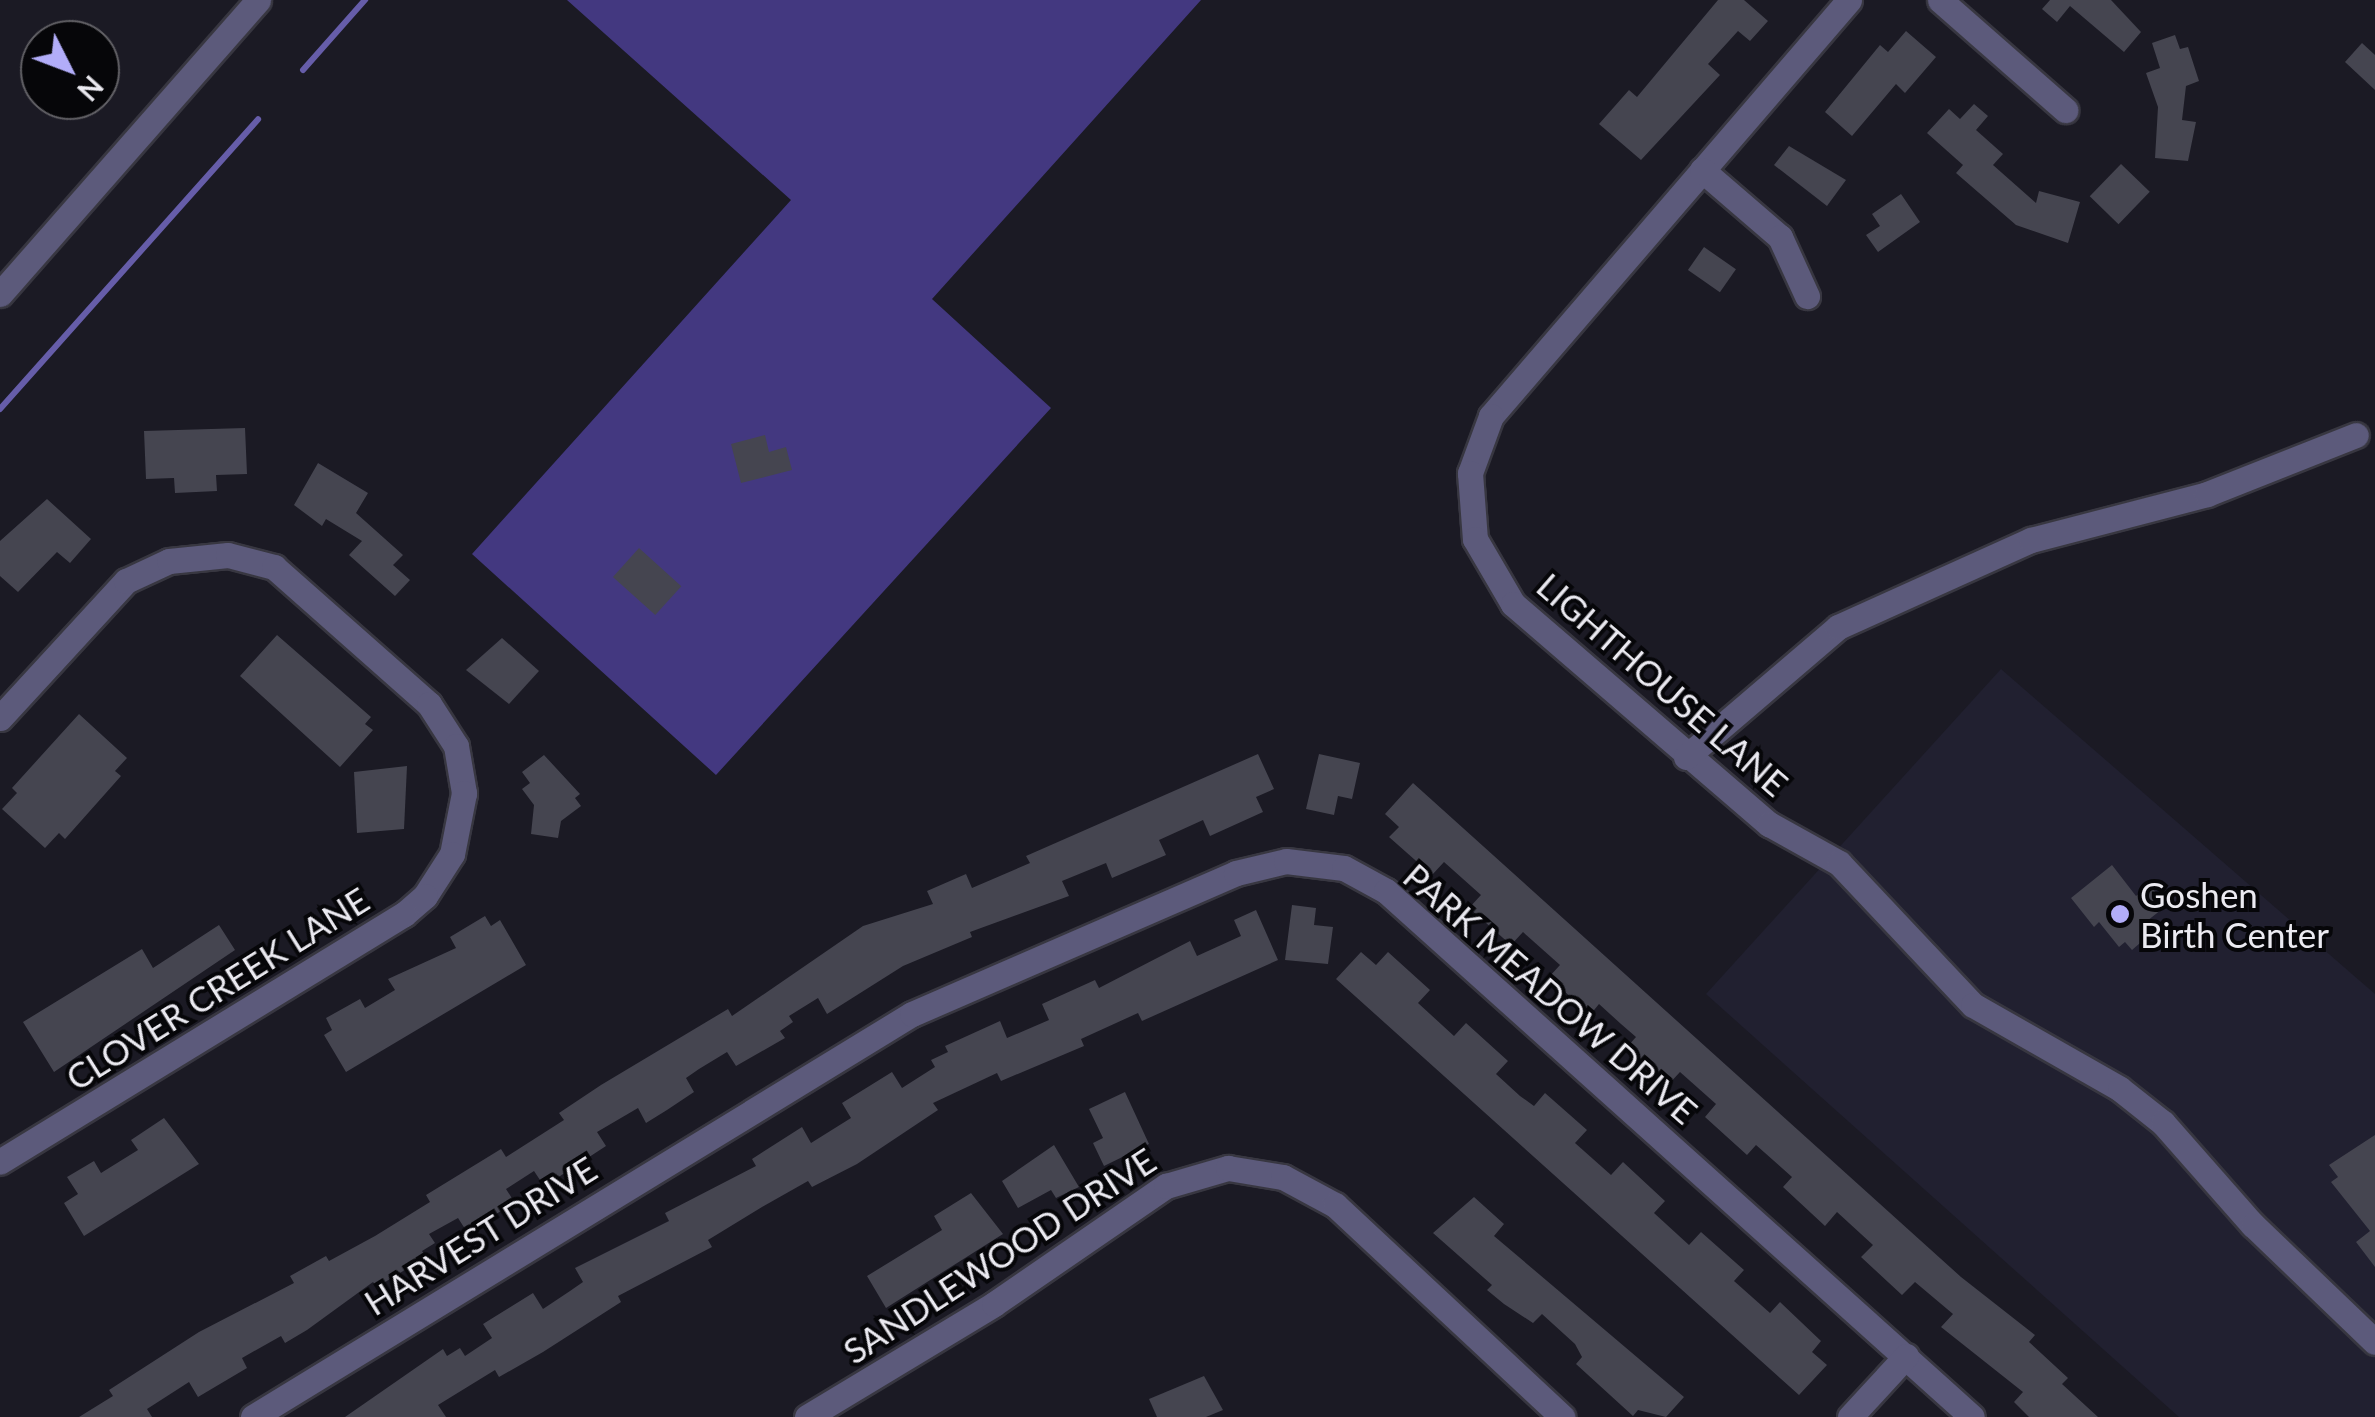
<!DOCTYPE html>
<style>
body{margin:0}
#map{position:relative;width:2375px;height:1417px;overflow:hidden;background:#1b1a24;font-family:Lato,sans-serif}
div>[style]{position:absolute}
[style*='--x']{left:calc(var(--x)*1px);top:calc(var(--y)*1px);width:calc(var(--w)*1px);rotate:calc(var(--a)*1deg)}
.built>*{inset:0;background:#212030}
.forest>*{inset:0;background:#433880}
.stream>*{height:6px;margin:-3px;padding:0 3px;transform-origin:3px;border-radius:3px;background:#665da9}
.building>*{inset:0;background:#454550;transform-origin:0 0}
.roads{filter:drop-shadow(2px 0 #383741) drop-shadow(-2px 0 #383741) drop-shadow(0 2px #383741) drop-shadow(0 -2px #383741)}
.minor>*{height:25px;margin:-12.5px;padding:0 12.5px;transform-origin:12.5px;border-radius:12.5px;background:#5c5a7b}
.dots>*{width:28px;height:28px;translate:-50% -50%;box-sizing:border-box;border:5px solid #060609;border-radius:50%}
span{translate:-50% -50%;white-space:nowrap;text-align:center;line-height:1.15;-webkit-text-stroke:8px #060609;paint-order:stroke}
.street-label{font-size:35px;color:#ebeaf1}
.poi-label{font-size:35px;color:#ebeaf1}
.left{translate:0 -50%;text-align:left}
.north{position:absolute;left:20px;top:20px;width:100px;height:100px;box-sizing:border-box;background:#060609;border:2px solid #626166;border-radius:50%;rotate:132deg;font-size:28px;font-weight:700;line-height:40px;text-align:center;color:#ebeaf1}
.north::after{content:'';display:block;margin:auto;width:35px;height:45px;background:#b2adf9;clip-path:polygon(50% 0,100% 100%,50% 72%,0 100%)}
</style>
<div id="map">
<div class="built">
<div style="clip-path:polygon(2001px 669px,2375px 994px,2375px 1417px,2179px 1417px,1706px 994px)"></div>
</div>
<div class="forest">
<div style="clip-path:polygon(567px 0,1201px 0,932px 299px,1051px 408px,716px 775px,472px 554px,791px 200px)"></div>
</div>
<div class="stream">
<div style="--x:303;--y:70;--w:94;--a:-48.5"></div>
<div style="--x:0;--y:409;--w:388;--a:-48.3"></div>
</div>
<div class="building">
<div style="clip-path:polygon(1718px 0,1744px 0,1768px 21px,1750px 41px,1738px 31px,1708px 64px,1720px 75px,1641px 160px,1599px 124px,1629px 90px,1637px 97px)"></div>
<div style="clip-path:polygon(2050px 0,2111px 0,2141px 32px,2124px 52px,2070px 6px,2057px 22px,2042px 9px)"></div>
<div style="clip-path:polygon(1906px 31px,1936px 57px,1905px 93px,1896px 84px,1852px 136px,1825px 112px,1880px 45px,1888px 52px)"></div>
<div style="clip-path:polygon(2175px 35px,2180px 49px,2188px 47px,2199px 81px,2186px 86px,2182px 120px,2196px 122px,2188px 161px,2155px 158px,2158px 107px,2146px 73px,2160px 68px,2152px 43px)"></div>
<div style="clip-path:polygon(2362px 43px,2375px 55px,2375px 90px,2345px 62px)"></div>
<div style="clip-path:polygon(1974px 104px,1988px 116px,1976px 130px,2003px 154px,1993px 165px,2036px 203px,2039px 191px,2080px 202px,2068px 243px,2016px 225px,1956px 173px,1963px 165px,1927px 133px,1949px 109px,1960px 119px)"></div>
<div style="clip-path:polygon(1789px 146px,1846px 180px,1827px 206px,1774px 165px)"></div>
<div style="left:2121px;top:164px;width:40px;height:45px;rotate:44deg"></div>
<div style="clip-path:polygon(1901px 194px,1920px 222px,1878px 252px,1866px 235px,1880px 226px,1872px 214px)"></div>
<div style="left:1704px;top:247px;width:39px;height:28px;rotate:35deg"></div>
<div style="clip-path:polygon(245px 428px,247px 474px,216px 475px,217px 491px,175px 493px,174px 478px,146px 479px,144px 431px)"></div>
<div style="clip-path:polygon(765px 435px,769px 452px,786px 447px,792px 470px,741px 483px,731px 444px)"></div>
<div style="clip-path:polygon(318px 463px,368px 493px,356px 513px,403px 555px,393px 565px,410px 580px,395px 596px,349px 555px,362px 541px,326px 519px,322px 526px,294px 505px)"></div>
<div style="clip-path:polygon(47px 499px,91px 539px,70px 563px,57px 552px,18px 592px,0 576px,0 541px)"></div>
<div style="left:639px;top:548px;width:57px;height:39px;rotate:42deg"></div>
<div style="clip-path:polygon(277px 635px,371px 717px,365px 724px,373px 730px,340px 767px,240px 676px)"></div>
<div style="clip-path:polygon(502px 638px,539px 671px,509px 704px,466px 670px)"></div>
<div style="clip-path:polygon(79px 714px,127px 758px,115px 771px,121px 776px,65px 839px,59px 833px,45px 848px,2px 809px,17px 793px,12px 788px)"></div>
<div style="clip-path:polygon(1258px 754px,1274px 789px,1256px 797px,1263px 812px,1210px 836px,1203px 820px,1159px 840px,1166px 855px,1112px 878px,1106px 863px,1062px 881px,1069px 896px,970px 932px,972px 937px,903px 966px,827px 1014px,818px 998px,789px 1016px,793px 1022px,780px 1031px,785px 1038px,736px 1066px,727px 1052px,699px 1069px,686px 1078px,694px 1092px,667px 1110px,646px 1123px,638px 1108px,597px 1132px,606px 1146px,557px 1178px,553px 1172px,540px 1180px,534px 1171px,506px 1189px,515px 1203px,496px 1214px,467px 1232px,458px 1218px,429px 1234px,435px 1243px,422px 1251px,426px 1257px,377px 1287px,373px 1282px,307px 1330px,285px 1343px,281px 1336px,242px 1358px,247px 1368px,198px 1397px,189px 1382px,147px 1409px,152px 1417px,79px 1417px,113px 1396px,109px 1390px,199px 1332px,294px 1283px,290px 1276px,326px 1256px,329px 1261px,375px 1236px,430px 1202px,426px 1195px,501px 1149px,506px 1157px,564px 1120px,559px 1113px,601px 1085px,728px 1009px,732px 1016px,863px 926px,933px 904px,927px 891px,966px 874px,972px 888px,1030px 863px,1026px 856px)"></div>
<div style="clip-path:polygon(1319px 754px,1360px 763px,1352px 799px,1338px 796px,1334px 815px,1306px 809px)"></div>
<div style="clip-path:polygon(544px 755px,580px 794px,575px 798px,581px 806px,561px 821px,558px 838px,531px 834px,534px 805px,522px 789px,530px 783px,522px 772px)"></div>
<div style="clip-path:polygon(407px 766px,404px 829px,357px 833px,354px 772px)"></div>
<div style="clip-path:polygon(1413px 783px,1961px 1277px,2035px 1335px,2029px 1342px,2068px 1378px,2062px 1384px,2098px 1417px,2029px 1417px,2014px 1402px,2023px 1392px,1941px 1327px,1953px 1314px,1915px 1282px,1902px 1295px,1861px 1257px,1873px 1245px,1837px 1212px,1825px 1226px,1783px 1187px,1792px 1177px,1756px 1145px,1747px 1155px,1705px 1117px,1716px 1104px,1680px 1072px,1668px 1085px,1627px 1047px,1636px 1037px,1621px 1024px,1599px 1004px,1590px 1015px,1549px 977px,1560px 965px,1523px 932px,1511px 945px,1469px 908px,1481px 895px,1444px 862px,1432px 875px,1389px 837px,1399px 827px,1385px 814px)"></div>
<div style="clip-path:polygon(2112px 865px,2136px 896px,2150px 885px,2166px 906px,2147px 921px,2141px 929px,2147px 937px,2132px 950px,2125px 942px,2119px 947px,2099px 922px,2094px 927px,2071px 898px)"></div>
<div style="clip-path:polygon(1292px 905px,1316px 908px,1314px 925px,1333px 927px,1328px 964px,1285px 960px)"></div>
<div style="clip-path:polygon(1256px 910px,1278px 960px,1142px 1021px,1138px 1013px,1081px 1039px,1084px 1046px,1001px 1081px,997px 1073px,933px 1103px,938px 1110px,857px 1164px,812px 1187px,808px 1181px,762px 1207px,708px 1240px,712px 1247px,618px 1296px,621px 1302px,543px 1352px,499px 1377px,495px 1370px,438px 1405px,446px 1417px,345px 1417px,443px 1349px,447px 1356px,460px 1348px,465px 1356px,492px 1338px,483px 1324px,533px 1293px,543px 1309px,570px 1291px,583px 1282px,575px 1268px,669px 1221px,665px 1213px,756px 1166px,752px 1159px,802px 1127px,811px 1143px,851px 1118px,842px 1103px,892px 1072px,902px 1088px,935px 1067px,931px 1060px,948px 1052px,945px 1046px,1000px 1021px,1007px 1038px,1049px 1020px,1042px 1004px,1095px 980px,1099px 988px,1190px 941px,1197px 956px,1241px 936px,1234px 920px)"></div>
<div style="clip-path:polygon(485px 916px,491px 926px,500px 920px,526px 965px,346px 1072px,324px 1035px,332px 1030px,326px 1018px,360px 999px,365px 1008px,395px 990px,388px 979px,456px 948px,450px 937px)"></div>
<div style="clip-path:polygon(219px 925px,235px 950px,54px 1072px,23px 1022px,142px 949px,153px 968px)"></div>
<div style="clip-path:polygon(1361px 952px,1376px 965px,1388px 952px,1430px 990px,1418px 1003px,1454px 1036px,1466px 1023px,1508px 1061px,1496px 1074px,1520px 1096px,1534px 1106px,1545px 1093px,1587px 1130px,1575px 1143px,1611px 1175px,1623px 1162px,1665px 1201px,1654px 1213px,1689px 1245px,1701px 1232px,1744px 1270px,1734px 1281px,1770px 1313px,1780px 1302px,1821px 1341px,1812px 1352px,1827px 1365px,1799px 1395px,1336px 979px)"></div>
<div style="clip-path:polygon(1125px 1092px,1149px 1144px,1104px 1166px,1093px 1143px,1103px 1138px,1089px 1109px)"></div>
<div style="clip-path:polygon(164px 1118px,199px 1164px,84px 1236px,64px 1203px,78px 1194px,67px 1177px,94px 1161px,101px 1173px,138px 1150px,131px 1140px)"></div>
<div style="clip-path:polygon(2375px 1135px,2375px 1267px,2356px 1242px,2370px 1231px,2331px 1182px,2338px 1177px,2329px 1165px)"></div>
<div style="clip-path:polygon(1054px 1145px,1079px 1187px,1056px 1198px,1051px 1190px,1018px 1208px,1002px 1181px)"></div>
<div style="clip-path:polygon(971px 1193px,1003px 1234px,886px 1308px,867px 1276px,942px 1230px,934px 1216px)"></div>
<div style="clip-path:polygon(1474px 1197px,1504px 1224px,1494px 1236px,1684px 1397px,1666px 1417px,1638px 1410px,1633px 1416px,1576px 1364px,1582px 1357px,1575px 1344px,1542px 1314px,1533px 1323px,1504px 1304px,1487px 1290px,1492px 1285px,1433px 1233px)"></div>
<div style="clip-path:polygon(1204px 1376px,1223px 1410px,1206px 1417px,1157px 1417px,1149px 1399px)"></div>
</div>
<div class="roads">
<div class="minor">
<div style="--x:1849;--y:0;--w:549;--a:130.71"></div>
<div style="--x:1491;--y:416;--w:61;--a:110.2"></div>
<div style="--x:1470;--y:473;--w:66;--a:85.7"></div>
<div style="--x:1475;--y:539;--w:75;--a:59.7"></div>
<div style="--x:1513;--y:604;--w:338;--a:40.7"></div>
<div style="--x:1769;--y:824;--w:80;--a:29.1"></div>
<div style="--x:1839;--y:863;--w:195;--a:46.7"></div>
<div style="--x:1973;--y:1005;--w:169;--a:29.7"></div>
<div style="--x:2120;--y:1089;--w:55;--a:38.3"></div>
<div style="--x:2163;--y:1123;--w:136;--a:48.6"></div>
<div style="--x:2253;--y:1225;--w:169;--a:43.8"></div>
<div style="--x:1940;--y:0;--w:167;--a:41.3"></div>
<div style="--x:1702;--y:170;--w:103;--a:40.7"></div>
<div style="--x:1780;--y:237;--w:65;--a:65.4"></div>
<div style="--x:0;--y:294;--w:391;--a:-48.7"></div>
<div style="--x:0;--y:718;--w:186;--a:-47.4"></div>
<div style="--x:126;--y:581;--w:47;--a:-24.9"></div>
<div style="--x:169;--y:561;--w:59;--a:-5.8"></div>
<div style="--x:228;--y:555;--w:48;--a:14.6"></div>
<div style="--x:274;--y:567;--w:207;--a:41.5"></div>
<div style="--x:429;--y:704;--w:50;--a:57.3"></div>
<div style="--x:456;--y:746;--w:48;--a:80.3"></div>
<div style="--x:464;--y:793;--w:62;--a:101.1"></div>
<div style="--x:452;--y:854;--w:50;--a:122.7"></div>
<div style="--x:425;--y:896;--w:28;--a:139"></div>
<div style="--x:404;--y:914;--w:474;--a:148.5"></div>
<div style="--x:1686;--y:757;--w:200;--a:-40.5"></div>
<div style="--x:1838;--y:627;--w:212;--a:-24.3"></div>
<div style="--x:2031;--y:540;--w:182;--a:-14.6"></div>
<div style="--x:2207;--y:494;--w:160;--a:-21.6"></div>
<div style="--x:253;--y:1417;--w:772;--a:-31.45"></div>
<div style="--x:912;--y:1014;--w:353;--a:-23.5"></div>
<div style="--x:1236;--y:873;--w:51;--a:-13.5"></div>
<div style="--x:1286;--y:861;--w:58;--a:6.9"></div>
<div style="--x:1344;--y:868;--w:48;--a:28.7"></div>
<div style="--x:1386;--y:891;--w:787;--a:41.91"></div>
<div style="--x:807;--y:1417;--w:218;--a:-31.1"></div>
<div style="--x:994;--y:1304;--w:209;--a:-34.5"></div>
<div style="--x:1166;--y:1186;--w:65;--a:-16.2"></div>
<div style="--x:1228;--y:1168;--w:56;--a:9.3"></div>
<div style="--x:1283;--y:1177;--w:59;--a:28.3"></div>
<div style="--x:1335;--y:1205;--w:311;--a:43"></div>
<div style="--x:1850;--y:1417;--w:83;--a:-47.4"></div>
</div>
</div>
<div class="dots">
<div style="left:2120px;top:914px;background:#b2adf9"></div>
</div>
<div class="street-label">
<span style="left:1663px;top:684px;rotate:41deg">LIGHTHOUSE LANE</span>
<span style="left:217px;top:988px;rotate:-32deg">CLOVER CREEK LANE</span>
<span style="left:1551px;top:993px;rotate:41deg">PARK MEADOW DRIVE</span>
<span style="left:480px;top:1235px;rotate:-32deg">HARVEST DRIVE</span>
<span style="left:999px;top:1255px;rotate:-33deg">SANDLEWOOD DRIVE</span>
</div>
<div class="poi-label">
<span class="left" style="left:2140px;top:914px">Goshen<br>Birth Center</span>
</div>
<div class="north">N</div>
</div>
